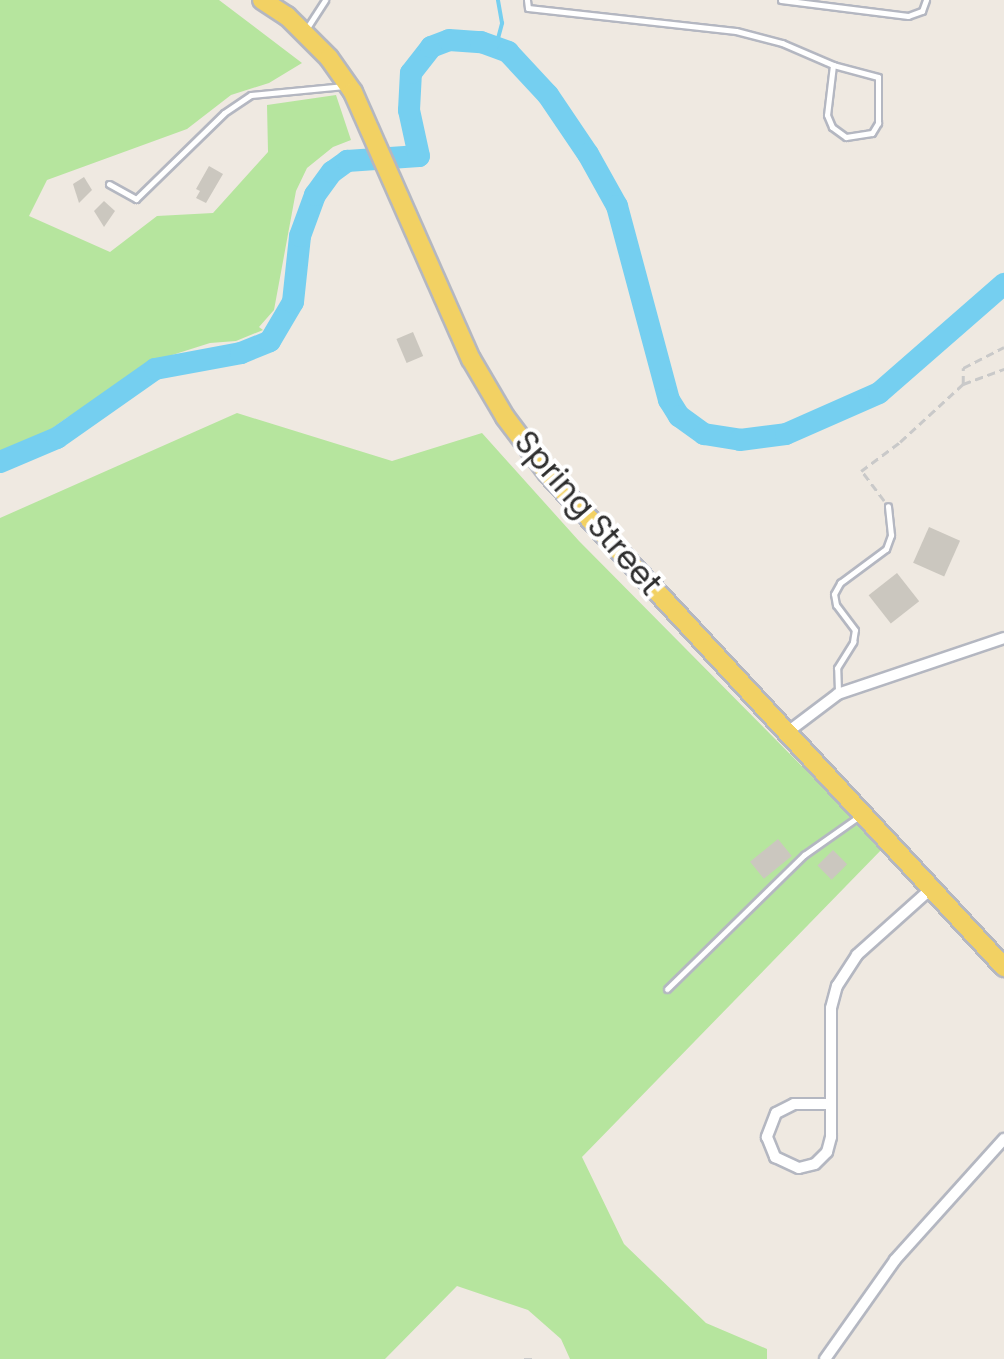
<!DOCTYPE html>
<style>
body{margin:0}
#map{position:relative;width:1004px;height:1359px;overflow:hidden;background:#efe9e1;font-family:Poppins,sans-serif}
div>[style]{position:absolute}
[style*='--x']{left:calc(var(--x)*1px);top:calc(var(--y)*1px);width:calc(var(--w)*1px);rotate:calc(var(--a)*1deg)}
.green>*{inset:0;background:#b6e59e}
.stream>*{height:4px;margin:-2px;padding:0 2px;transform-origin:2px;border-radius:2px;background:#75cff0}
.river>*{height:22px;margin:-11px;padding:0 11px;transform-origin:11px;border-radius:11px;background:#75cff0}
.building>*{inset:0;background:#cbc7bf;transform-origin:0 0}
.path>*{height:2.5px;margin-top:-1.25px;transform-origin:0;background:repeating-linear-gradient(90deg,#c9c9c9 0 8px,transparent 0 13px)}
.roads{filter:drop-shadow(2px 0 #b4b7c1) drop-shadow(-2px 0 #b4b7c1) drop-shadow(0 2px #b4b7c1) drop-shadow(0 -2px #b4b7c1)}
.lane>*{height:5px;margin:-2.5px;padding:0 2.5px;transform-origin:2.5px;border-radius:2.5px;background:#fff}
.street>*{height:10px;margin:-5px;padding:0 5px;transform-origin:5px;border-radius:5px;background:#fff}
.primary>*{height:18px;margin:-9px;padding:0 9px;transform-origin:9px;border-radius:9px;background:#f2d163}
span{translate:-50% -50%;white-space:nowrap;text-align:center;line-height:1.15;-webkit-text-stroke:8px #fff;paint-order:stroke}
.street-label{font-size:32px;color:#2e2e2e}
</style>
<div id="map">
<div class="green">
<div style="clip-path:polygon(0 0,219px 0,302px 63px,269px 83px,231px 95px,187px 129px,47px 180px,29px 216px,110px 252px,157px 216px,213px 213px,268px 152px,267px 105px,336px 95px,351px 140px,333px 147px,307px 168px,296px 191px,274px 310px,259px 327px,263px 330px,236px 341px,210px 343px,147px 363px,107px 410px,68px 417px,40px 437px,0 455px)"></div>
<div style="clip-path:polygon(237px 413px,392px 461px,482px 433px,579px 541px,883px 848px,582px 1157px,624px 1244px,706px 1323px,767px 1349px,767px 1359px,570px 1359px,561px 1339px,528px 1310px,457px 1286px,385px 1359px,0 1359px,0 518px)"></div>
</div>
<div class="stream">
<div style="--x:496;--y:46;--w:24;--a:-75"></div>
<div style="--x:502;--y:23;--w:23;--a:-100"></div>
</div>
<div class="river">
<div style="--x:0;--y:462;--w:62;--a:-22.8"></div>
<div style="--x:57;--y:438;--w:120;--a:-35.1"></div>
<div style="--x:155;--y:369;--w:87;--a:-10.5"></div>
<div style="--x:241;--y:353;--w:31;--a:-22"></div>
<div style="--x:270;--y:341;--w:45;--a:-59.5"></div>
<div style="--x:293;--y:302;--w:66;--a:-83.9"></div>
<div style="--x:300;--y:236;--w:44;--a:-69.9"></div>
<div style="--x:315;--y:195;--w:29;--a:-54"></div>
<div style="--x:332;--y:172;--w:19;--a:-36"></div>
<div style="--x:347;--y:161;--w:72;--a:-4"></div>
<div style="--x:419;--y:156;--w:47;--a:-102.3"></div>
<div style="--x:409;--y:110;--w:37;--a:-87"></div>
<div style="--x:411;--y:73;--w:33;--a:-52"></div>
<div style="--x:431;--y:47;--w:19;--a:-21"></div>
<div style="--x:449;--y:40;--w:32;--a:4"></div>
<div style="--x:481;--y:42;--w:29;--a:20"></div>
<div style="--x:508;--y:52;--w:59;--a:47.1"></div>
<div style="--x:548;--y:95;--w:71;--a:55.9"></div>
<div style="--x:588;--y:154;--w:60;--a:60.9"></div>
<div style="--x:617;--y:206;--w:201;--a:75"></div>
<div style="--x:669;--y:400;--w:19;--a:58"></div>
<div style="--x:679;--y:416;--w:31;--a:36"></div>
<div style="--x:704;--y:434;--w:36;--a:9"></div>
<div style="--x:740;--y:440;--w:46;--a:-7.4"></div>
<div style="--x:786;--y:434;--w:102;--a:-23.8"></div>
<div style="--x:879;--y:393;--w:166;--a:-41.1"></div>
</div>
<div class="building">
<div style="clip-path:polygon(209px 166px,223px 174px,206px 203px,196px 198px,200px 191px,196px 189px)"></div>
<div style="clip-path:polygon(84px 177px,92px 190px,79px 203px,73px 184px)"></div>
<div style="clip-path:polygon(104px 201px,115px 211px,104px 227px,94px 211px)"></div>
<div style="left:413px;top:332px;width:26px;height:18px;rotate:67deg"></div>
<div style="left:929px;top:527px;width:34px;height:39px;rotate:24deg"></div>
<div style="left:897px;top:573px;width:36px;height:36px;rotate:52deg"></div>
<div style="left:778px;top:839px;width:22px;height:36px;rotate:51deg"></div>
<div style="left:833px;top:850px;width:20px;height:22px;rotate:45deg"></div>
</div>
<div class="path">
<div style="--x:963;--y:384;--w:16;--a:-90"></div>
<div style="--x:963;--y:368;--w:46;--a:-27.1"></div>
<div style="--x:884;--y:501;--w:38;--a:-127"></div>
<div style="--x:861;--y:471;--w:49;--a:-36.6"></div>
<div style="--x:900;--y:442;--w:86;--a:-42.6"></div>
<div style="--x:963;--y:384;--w:44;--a:-20.1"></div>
<div style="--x:524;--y:1359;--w:9;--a:0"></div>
</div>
<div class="roads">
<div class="lane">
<div style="--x:527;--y:0;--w:8;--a:83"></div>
<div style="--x:528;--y:8;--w:209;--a:6.3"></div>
<div style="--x:736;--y:31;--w:48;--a:14.6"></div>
<div style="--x:782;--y:43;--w:56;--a:23.3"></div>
<div style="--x:833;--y:65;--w:50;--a:96.8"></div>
<div style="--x:827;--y:115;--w:13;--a:67"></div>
<div style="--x:832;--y:127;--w:17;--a:36"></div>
<div style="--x:846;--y:137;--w:26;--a:-9"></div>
<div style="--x:872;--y:133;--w:12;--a:-59"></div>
<div style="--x:878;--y:123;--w:46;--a:-90"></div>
<div style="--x:878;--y:77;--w:47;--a:-165.1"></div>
<div style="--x:781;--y:0;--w:128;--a:7.2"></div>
<div style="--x:908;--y:16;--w:15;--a:-20"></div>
<div style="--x:922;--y:11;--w:12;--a:-70"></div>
<div style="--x:305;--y:31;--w:37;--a:-57"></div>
<div style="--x:109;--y:184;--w:31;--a:29"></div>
<div style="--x:136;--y:199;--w:123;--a:-44.3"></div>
<div style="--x:224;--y:113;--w:32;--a:-34"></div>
<div style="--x:251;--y:95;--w:94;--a:-5.5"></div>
<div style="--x:838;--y:691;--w:23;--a:-92"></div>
<div style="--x:837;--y:668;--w:31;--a:-58"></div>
<div style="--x:853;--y:642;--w:12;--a:-81"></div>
<div style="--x:855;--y:630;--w:31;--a:-127"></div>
<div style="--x:836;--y:605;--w:11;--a:-100"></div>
<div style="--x:834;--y:594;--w:13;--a:-61"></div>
<div style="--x:840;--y:583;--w:57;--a:-36.5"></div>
<div style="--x:886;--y:549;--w:15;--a:-70"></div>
<div style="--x:891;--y:535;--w:29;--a:-96"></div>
<div style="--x:667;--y:989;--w:192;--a:-44.4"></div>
<div style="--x:804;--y:855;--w:66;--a:-35.1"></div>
</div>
<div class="street">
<div style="--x:789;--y:731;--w:61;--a:-37.1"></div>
<div style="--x:838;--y:694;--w:175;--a:-18.6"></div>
<div style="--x:831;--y:1104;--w:37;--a:180"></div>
<div style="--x:794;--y:1104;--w:20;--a:153"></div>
<div style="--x:776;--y:1113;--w:26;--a:111"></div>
<div style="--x:767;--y:1137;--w:22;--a:68"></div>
<div style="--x:775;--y:1157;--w:26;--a:25"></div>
<div style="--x:799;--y:1168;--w:16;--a:-14"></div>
<div style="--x:815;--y:1164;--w:17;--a:-45"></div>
<div style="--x:827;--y:1152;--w:16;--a:-75"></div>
<div style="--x:831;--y:1137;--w:129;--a:-90"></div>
<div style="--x:831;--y:1008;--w:23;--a:-75"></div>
<div style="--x:837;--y:986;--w:37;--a:-57"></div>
<div style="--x:857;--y:955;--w:101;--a:-41.8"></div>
<div style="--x:825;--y:1359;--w:121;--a:-54.7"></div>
<div style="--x:895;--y:1260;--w:163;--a:-48"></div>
</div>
<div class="primary">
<div style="--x:262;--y:0;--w:30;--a:33"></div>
<div style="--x:287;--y:16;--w:59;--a:45"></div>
<div style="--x:329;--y:58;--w:42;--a:54.8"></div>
<div style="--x:353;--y:92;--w:292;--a:66.2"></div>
<div style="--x:471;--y:359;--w:67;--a:59.6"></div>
<div style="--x:505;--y:417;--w:71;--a:53"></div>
<div style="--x:548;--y:474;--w:672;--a:47.23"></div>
</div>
</div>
<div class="street-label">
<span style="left:588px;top:513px;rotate:49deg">Spring Street</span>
</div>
</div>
